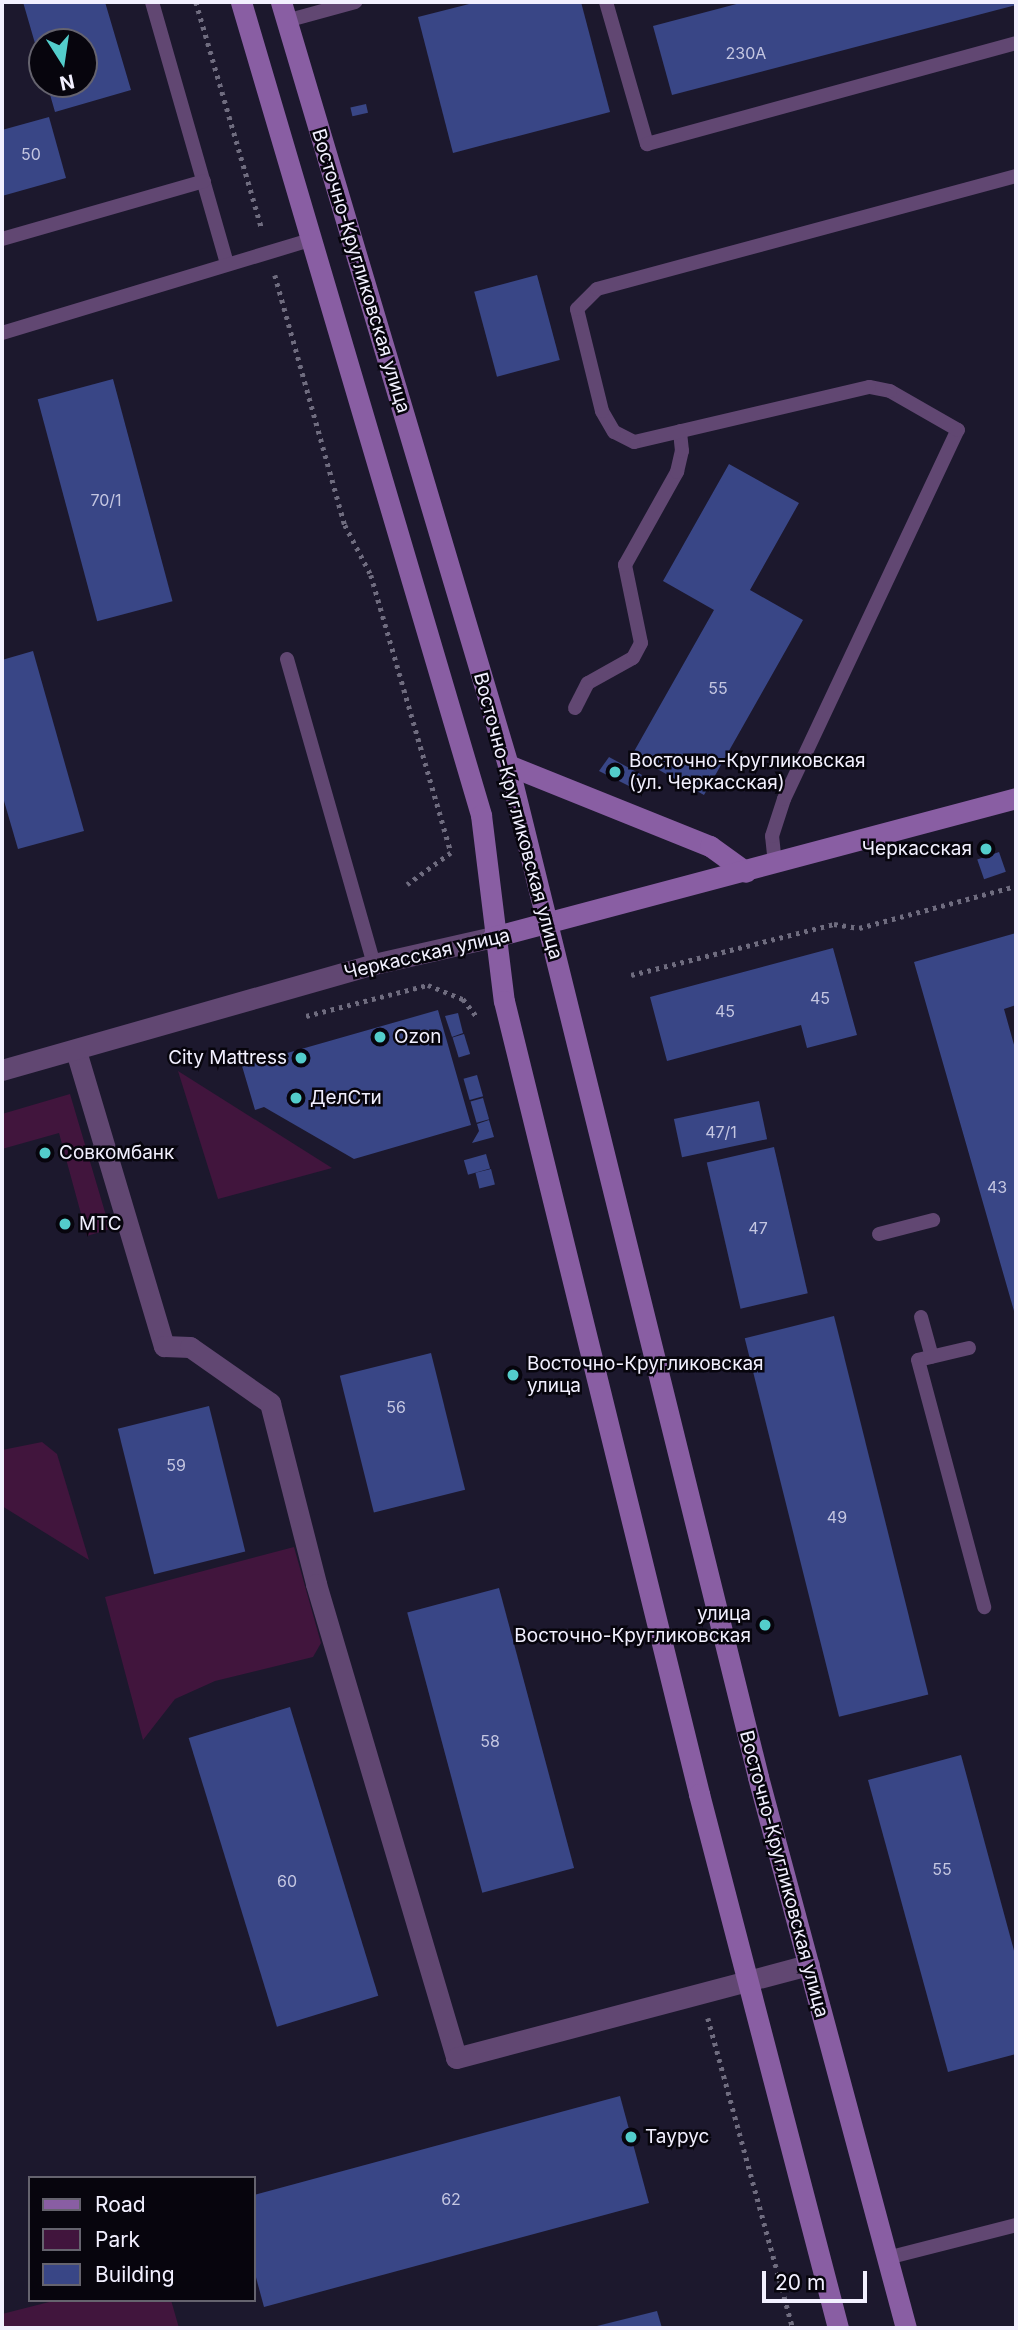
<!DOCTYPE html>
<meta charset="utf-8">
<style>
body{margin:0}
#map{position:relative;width:1018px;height:2330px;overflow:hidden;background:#1c182d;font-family:Inter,sans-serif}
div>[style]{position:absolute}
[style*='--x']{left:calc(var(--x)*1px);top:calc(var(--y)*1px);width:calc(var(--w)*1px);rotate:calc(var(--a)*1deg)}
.green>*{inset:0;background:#41153d}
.building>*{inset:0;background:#394686;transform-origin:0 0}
.path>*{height:4.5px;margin-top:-2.25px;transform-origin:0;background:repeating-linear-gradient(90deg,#6f6c7f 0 3.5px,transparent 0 8.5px)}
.lane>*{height:14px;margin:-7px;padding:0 7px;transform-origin:7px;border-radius:7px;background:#614772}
.street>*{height:21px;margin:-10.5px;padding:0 10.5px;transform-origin:10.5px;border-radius:10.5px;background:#614772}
.secondary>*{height:21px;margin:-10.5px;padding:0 10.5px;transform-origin:10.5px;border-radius:10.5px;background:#895ea3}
.dots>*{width:19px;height:19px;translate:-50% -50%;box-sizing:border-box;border:4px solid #07050d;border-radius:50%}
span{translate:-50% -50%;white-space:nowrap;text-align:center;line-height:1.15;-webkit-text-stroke:5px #07050d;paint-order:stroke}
.number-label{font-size:16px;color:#c4c6e1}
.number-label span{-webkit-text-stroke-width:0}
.street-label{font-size:19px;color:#f2f0ff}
.poi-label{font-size:19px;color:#f2f0ff}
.left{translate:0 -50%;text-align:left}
.right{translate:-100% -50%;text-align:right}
.frame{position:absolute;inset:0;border:4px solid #f2f0ff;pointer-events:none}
.legend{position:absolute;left:28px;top:2176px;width:228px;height:126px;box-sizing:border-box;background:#07050d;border:2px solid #65636e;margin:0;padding:9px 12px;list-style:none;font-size:21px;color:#f2f0ff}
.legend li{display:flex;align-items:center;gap:14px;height:35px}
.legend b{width:35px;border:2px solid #65636e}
.north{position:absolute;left:28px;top:28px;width:70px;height:70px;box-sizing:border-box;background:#07050d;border:2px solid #65636e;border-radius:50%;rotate:168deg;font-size:19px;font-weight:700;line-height:28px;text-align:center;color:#f2f0ff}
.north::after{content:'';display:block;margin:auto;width:24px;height:32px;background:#53cdcb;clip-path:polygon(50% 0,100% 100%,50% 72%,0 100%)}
.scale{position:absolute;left:762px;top:2271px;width:105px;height:32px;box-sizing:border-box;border:4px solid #f2f0ff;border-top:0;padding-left:9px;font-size:21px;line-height:24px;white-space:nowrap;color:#f2f0ff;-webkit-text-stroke:5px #07050d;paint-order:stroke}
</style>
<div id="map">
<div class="green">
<div style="clip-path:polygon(178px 1071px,332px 1168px,218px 1199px)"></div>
<div style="clip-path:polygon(70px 1094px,110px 1229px,87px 1236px,59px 1133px,2px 1149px,2px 1114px)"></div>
<div style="clip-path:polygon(42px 1442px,57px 1454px,89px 1560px,2px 1506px,2px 1450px)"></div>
<div style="clip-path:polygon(294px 1547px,321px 1643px,313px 1657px,215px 1681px,175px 1699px,143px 1740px,105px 1597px)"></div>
<div style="clip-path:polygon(57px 2300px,171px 2300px,179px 2328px,2px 2328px,2px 2314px)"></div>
</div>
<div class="building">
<div style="clip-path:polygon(23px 2px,105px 2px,131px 90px,55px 112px,47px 84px,84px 84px,84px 42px,42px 42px,41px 64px)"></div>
<div style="clip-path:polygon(477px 2px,581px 2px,610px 112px,453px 153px,418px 17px)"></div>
<div style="clip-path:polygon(744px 2px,1016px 2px,1016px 5px,672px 95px,653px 26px)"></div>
<div style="left:366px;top:104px;width:9px;height:16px;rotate:77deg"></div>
<div style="clip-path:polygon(49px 117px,66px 178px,2px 196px,2px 130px)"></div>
<div style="left:537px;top:275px;width:88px;height:65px;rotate:75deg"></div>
<div style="left:113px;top:379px;width:230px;height:78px;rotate:75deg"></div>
<div style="clip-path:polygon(729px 464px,799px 503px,750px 590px,803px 620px,704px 795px,632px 755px,714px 610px,663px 581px)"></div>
<div style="clip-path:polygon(33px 651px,84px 831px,18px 849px,2px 794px,2px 660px)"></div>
<div style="clip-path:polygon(609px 757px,642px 775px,633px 788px,599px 771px)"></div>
<div style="left:999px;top:852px;width:21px;height:23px;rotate:71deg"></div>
<div style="clip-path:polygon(1016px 933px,1016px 1005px,1004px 1009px,1016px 1052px,1016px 1318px,914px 962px)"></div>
<div style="clip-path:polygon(833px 948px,857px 1035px,807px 1048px,801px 1025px,667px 1061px,650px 997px)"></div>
<div style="clip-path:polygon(438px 1010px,471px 1125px,354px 1159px,264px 1107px,255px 1110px,242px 1066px)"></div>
<div style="clip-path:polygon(458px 1013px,463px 1033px,452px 1037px,445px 1016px)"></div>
<div style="left:464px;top:1034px;width:21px;height:12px;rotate:73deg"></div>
<div style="left:477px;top:1075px;width:22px;height:14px;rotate:74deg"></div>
<div style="left:483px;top:1098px;width:22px;height:13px;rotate:74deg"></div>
<div style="left:759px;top:1101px;width:39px;height:87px;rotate:78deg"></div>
<div style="clip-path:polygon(489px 1120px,494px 1137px,472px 1143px,479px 1131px,477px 1124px)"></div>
<div style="left:774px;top:1147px;width:150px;height:69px;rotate:77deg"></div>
<div style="left:486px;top:1154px;width:15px;height:23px;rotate:74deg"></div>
<div style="left:491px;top:1169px;width:16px;height:16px;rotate:76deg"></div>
<div style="left:834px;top:1316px;width:390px;height:92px;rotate:76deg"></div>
<div style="left:431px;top:1353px;width:141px;height:94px;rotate:76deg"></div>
<div style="left:209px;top:1406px;width:150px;height:94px;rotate:76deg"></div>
<div style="left:499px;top:1588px;width:290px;height:95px;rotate:75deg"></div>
<div style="left:290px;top:1707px;width:302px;height:106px;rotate:73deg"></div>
<div style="clip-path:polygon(961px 1755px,1016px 1958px,1016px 2054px,948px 2072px,868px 1780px)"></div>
<div style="clip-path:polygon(620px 2096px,649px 2203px,264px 2307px,254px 2270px,254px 2195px)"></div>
<div style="clip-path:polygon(657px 2311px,662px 2328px,593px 2328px,593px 2327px)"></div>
</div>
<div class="path">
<div style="--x:196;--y:2;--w:236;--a:73.8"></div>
<div style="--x:275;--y:275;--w:260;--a:74.4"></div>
<div style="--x:345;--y:525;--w:56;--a:62.5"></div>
<div style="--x:371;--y:575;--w:289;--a:73.9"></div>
<div style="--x:451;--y:853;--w:54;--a:144"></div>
<div style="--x:631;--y:975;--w:209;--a:-14.1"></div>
<div style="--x:834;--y:924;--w:25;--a:9"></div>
<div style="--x:859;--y:928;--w:163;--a:-15"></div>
<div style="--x:306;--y:1016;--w:126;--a:-14.3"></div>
<div style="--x:428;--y:985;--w:38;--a:22"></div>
<div style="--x:463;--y:999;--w:23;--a:52"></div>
<div style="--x:708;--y:2018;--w:321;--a:74.7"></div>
</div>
<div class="lane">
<div style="--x:152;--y:2;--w:272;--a:74"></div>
<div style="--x:606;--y:2;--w:148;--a:73.9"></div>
<div style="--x:647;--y:144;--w:383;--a:-15.3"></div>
<div style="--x:286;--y:21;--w:72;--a:-15.4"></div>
<div style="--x:2;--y:239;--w:210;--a:-16"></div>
<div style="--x:2;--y:333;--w:323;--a:-16.8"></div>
<div style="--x:287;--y:659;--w:317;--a:74.1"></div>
<div style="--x:575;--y:708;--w:28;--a:-63"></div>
<div style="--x:588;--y:683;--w:51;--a:-29.1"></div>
<div style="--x:633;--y:658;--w:17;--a:-62"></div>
<div style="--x:641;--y:643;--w:80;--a:-101.6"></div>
<div style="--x:625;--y:565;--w:107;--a:-60.8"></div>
<div style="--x:677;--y:472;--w:22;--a:-77"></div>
<div style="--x:682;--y:451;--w:20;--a:-96"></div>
<div style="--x:775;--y:864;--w:28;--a:-96"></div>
<div style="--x:772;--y:836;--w:39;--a:-72"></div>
<div style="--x:784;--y:799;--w:408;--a:-64.8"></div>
<div style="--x:958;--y:430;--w:78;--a:-150.2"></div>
<div style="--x:890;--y:391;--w:21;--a:-169"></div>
<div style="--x:869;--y:387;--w:241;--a:166.8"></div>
<div style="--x:634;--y:442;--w:22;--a:-153"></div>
<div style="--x:614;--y:432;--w:24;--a:-120"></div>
<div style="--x:602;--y:411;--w:105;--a:-103.8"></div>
<div style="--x:577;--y:309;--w:28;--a:-45"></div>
<div style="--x:597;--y:289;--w:434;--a:-15.1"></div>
<div style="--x:879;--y:1234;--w:56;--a:-14.5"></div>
<div style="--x:921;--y:1317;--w:41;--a:74.6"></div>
<div style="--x:969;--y:1348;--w:52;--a:166.8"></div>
<div style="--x:918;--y:1360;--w:256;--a:75"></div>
<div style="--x:887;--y:2258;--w:133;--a:-14.3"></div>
</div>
<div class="street">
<div style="--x:76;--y:1051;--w:308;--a:73.4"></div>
<div style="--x:164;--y:1346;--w:26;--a:2"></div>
<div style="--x:190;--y:1347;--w:98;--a:35"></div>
<div style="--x:270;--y:1403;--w:187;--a:75.7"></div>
<div style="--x:316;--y:1584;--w:494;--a:73.5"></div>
<div style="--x:456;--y:2058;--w:365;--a:-14.8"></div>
<div style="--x:2;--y:1070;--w:387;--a:-15.9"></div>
<div style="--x:374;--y:964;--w:122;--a:-12.8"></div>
</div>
<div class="secondary">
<div style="--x:241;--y:2;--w:848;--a:73.55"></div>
<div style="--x:481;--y:815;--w:187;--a:83"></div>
<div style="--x:504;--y:1001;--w:817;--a:76.18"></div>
<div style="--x:699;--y:1794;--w:552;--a:75.41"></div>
<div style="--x:281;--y:2;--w:796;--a:73.43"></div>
<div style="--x:508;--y:765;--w:1042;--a:76.12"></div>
<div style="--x:758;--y:1777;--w:571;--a:74.97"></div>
<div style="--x:508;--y:765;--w:218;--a:21.9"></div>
<div style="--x:710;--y:846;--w:44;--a:35.8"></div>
<div style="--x:493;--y:937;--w:541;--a:-14.88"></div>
</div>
<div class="dots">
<div style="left:615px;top:772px;background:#53cdcb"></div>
<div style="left:986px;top:849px;background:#53cdcb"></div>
<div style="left:380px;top:1037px;background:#53cdcb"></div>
<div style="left:301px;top:1058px;background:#53cdcb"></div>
<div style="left:296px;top:1098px;background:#53cdcb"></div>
<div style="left:45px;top:1153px;background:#53cdcb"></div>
<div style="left:65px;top:1224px;background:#53cdcb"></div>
<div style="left:513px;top:1375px;background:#53cdcb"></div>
<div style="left:765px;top:1625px;background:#53cdcb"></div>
<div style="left:631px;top:2137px;background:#53cdcb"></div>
</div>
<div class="number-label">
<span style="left:746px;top:53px">230А</span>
<span style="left:31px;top:154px">50</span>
<span style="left:106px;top:500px">70/1</span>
<span style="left:718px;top:688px">55</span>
<span style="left:820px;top:998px">45</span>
<span style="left:725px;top:1011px">45</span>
<span style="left:721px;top:1132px">47/1</span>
<span style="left:997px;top:1187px">43</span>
<span style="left:758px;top:1228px">47</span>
<span style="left:396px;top:1407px">56</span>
<span style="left:176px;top:1465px">59</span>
<span style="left:837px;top:1517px">49</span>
<span style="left:490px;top:1741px">58</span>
<span style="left:942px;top:1869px">55</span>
<span style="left:287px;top:1881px">60</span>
<span style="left:451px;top:2199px">62</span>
</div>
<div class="street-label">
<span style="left:361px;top:271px;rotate:73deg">Восточно-Кругликовская улица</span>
<span style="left:518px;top:816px;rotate:75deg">Восточно-Кругликовская улица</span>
<span style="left:427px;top:954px;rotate:-13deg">Черкасская улица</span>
<span style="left:784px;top:1874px;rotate:75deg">Восточно-Кругликовская улица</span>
</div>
<div class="poi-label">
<span class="left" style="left:629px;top:772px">Восточно-Кругликовская<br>(ул. Черкасская)</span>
<span class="right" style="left:972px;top:849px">Черкасская</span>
<span class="left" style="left:394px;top:1037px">Ozon</span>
<span class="right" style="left:287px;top:1058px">City Mattress</span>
<span class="left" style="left:310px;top:1098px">ДелСти</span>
<span class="left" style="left:59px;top:1153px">Совкомбанк</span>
<span class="left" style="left:79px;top:1224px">МТС</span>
<span class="left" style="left:527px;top:1375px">Восточно-Кругликовская<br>улица</span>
<span class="right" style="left:751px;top:1625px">улица<br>Восточно-Кругликовская</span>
<span class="left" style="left:645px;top:2137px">Таурус</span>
</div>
<div class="frame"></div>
<ul class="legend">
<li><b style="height:9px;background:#895ea3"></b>Road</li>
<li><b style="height:19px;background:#41153d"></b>Park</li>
<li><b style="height:19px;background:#394686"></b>Building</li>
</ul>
<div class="north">N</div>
<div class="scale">20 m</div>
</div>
